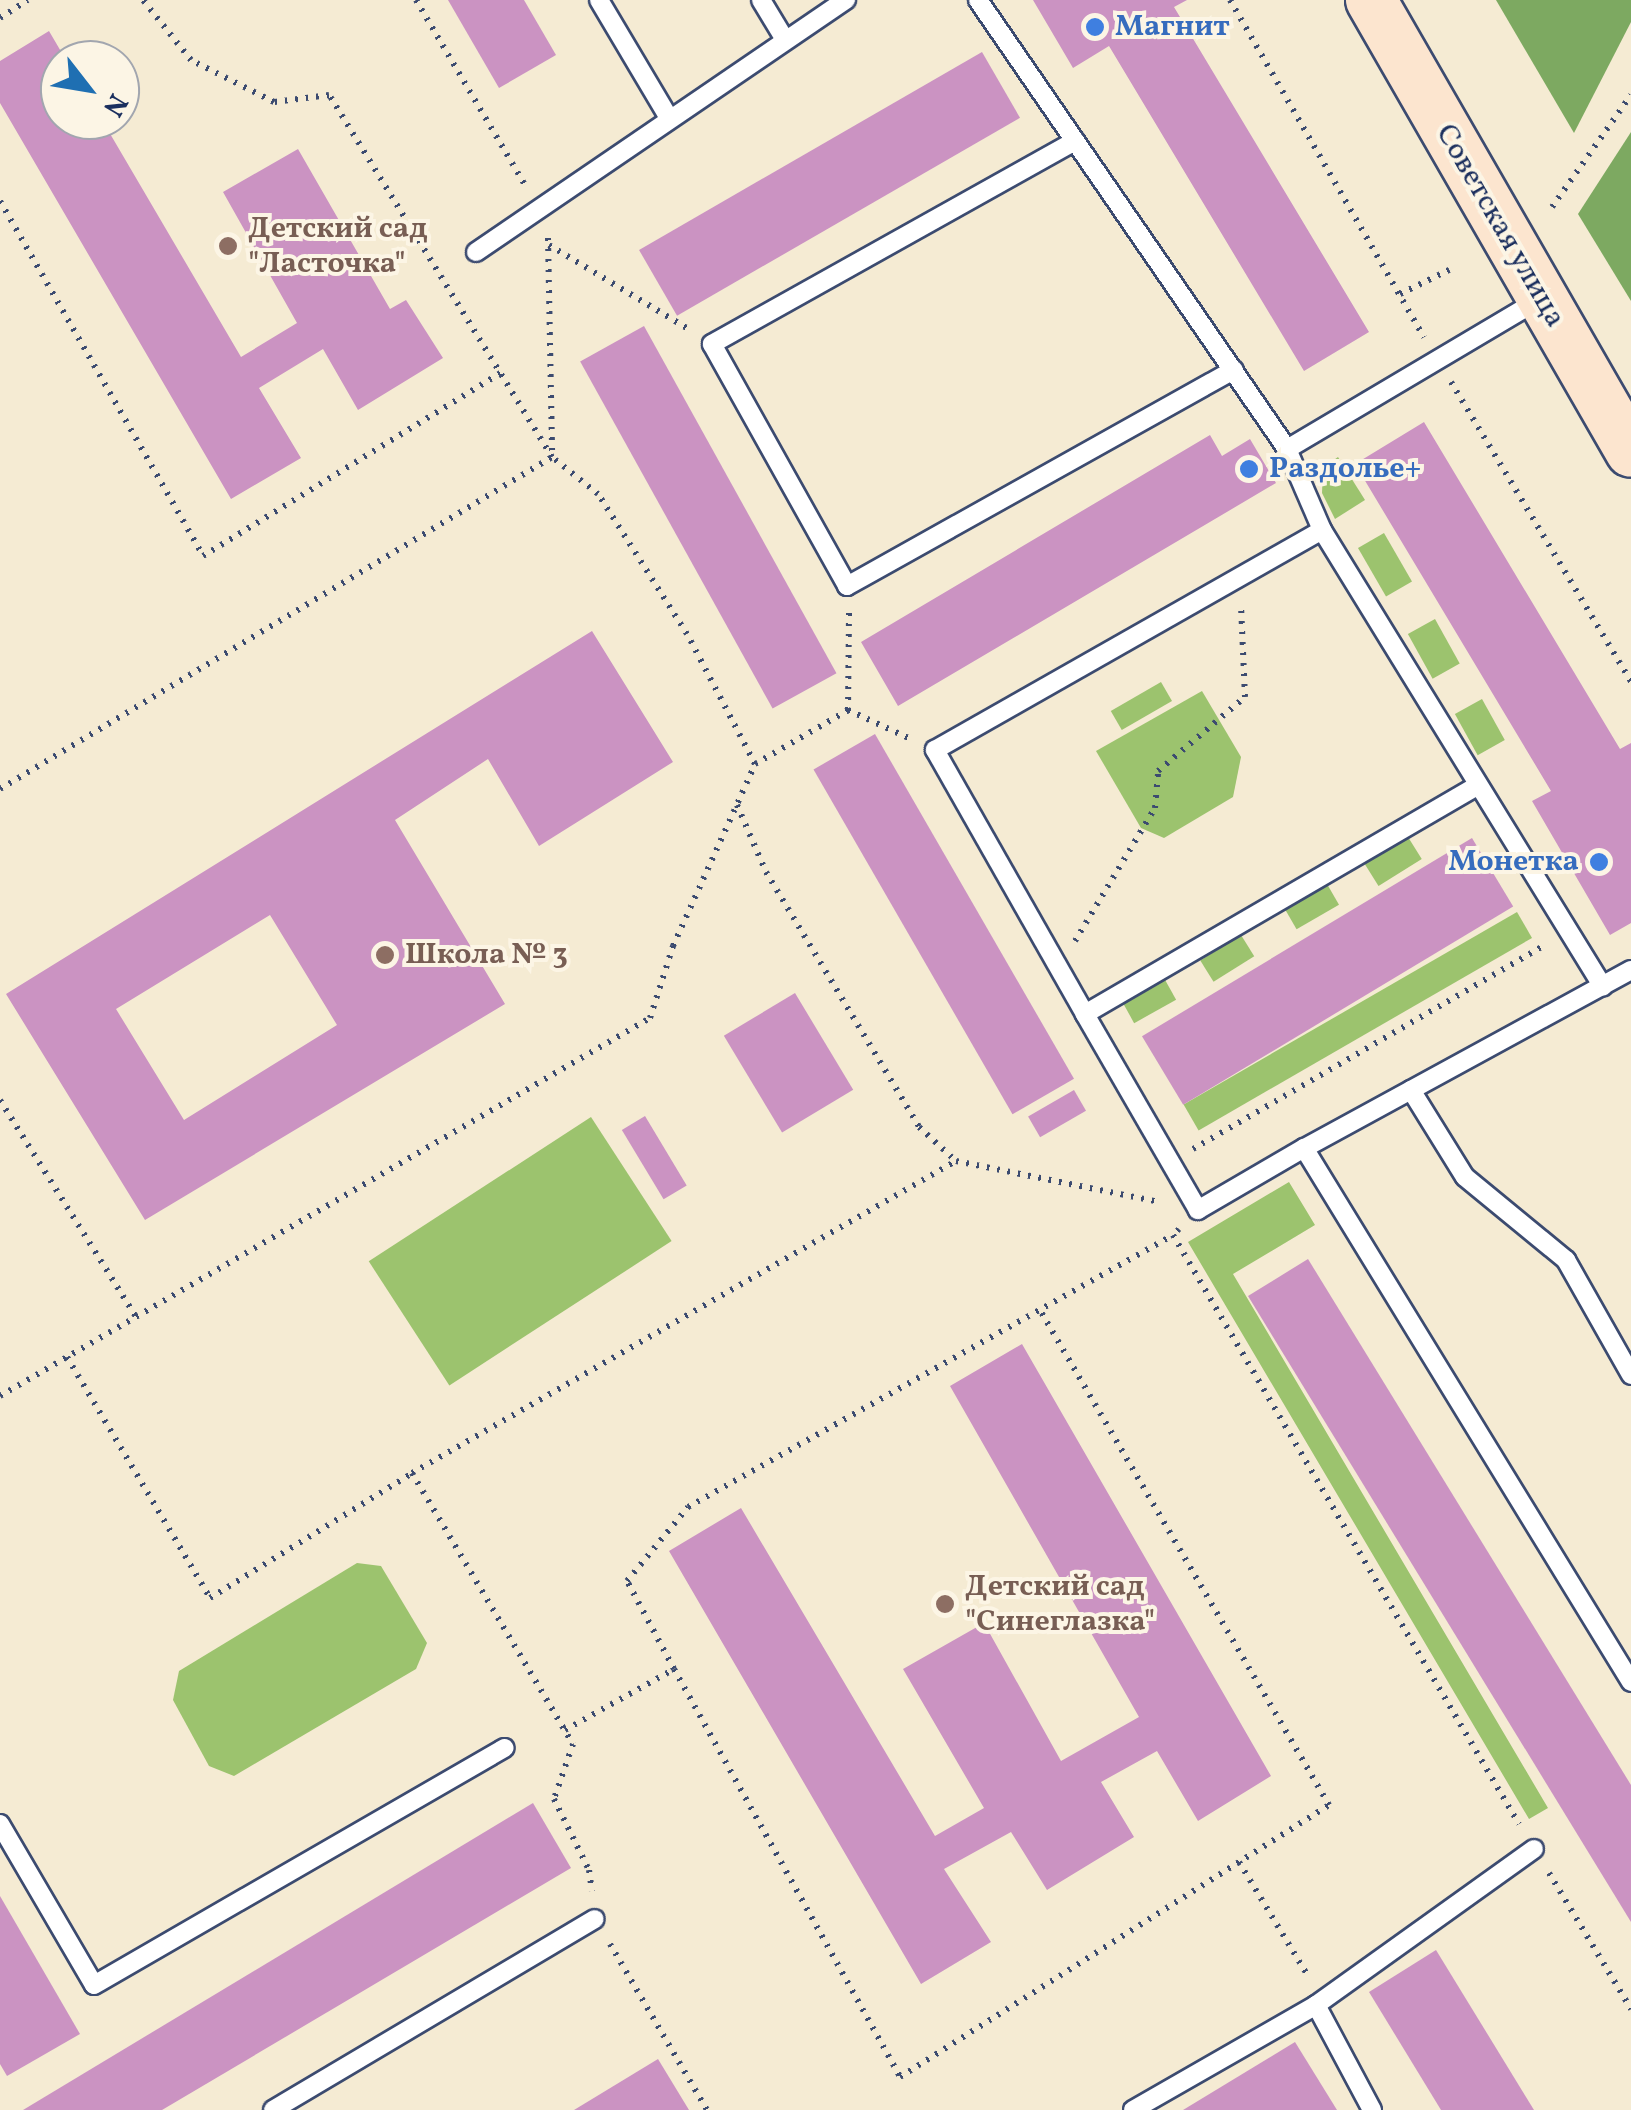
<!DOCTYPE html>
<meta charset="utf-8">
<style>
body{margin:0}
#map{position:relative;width:1631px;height:2110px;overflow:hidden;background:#f5ebd3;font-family:Vollkorn,serif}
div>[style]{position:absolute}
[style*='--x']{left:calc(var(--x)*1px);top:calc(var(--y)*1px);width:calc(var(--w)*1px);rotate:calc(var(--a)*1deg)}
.green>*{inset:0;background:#9cc36e;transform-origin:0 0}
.forest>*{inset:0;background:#7da961}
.building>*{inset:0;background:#cb93c2;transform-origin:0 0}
.path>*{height:6px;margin-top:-3px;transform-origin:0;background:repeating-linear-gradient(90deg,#3c4b70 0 2.5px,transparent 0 10.5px)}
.roads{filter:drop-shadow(2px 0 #3c4b70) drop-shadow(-2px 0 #3c4b70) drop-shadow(0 2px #3c4b70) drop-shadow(0 -2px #3c4b70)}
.service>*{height:18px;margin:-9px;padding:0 9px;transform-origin:9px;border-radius:9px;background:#fff}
.secondary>*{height:50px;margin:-25px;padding:0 25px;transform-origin:25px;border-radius:25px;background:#fce5cf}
.dots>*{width:28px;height:28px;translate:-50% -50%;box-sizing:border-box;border:5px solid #fcf5e5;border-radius:50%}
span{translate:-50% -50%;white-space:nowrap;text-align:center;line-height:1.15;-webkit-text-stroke:8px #fcf5e5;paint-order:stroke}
.shop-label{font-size:30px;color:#366cbe;font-weight:700}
.left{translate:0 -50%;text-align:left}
.right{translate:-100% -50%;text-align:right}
.street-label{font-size:30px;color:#1b2f5e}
.education-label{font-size:30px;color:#785e54;font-weight:700}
.north{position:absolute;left:40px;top:40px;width:100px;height:100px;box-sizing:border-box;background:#fcf5e5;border:2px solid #a2a6af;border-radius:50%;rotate:121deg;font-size:28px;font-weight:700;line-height:40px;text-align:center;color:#1b2f5e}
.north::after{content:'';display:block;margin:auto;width:35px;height:45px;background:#1f6fb2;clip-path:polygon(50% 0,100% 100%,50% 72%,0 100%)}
</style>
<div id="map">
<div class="green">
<div style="clip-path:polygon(1338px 457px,1365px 500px,1335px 519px,1322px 493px,1323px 468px)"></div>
<div style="left:1384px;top:533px;width:56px;height:30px;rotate:60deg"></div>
<div style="left:1435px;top:619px;width:51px;height:31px;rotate:61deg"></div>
<div style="left:1161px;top:682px;width:22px;height:58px;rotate:60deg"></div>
<div style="clip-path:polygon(1202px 691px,1241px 757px,1233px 797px,1164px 838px,1141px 828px,1096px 751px)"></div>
<div style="left:1482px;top:699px;width:47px;height:31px;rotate:61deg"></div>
<div style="left:1408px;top:837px;width:26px;height:51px;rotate:58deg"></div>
<div style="left:1327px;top:884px;width:24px;height:49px;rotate:60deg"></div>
<div style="left:1517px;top:912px;width:30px;height:385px;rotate:60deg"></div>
<div style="left:1241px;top:935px;width:25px;height:48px;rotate:58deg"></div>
<div style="left:1164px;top:978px;width:25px;height:48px;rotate:61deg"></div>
<div style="left:591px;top:1117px;width:148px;height:265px;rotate:57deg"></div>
<div style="clip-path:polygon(1289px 1182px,1315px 1225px,1233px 1274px,1548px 1808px,1529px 1819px,1188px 1242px)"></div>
<div style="clip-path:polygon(357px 1563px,381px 1566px,427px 1643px,416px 1669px,234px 1776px,209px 1766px,173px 1700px,179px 1671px)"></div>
</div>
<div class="forest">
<div style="clip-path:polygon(1496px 0,1631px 0,1631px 22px,1574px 133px)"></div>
<div style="clip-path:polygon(1631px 132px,1631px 301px,1578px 214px)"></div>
</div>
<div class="building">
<div style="clip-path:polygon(448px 0,524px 0,556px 55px,499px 88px)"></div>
<div style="clip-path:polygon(1033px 0,1187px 0,1174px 7px,1369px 332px,1304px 371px,1109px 46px,1073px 68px)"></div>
<div style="clip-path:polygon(49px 31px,66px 60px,60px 60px,60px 120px,102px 120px,241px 357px,297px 323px,223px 192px,298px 149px,390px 309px,406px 300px,443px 358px,358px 410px,323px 349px,259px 388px,301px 458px,231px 499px,0 103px,0 61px)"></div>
<div style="left:982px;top:52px;width:76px;height:396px;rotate:60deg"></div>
<div style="left:644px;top:326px;width:397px;height:73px;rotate:61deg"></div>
<div style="clip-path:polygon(1424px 422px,1620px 749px,1631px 743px,1631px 923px,1610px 935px,1532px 801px,1551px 791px,1355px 464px)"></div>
<div style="clip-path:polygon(1210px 435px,1222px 456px,1250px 439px,1276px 483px,898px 706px,861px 642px)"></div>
<div style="clip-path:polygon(evenodd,592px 631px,673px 762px,539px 846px,488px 759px,395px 820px,505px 1004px,145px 1220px,6px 994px,592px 631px,270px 915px,337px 1025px,184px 1120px,116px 1009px,270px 915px)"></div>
<div style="left:875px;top:734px;width:398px;height:71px;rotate:60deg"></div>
<div style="left:1472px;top:838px;width:80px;height:385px;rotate:59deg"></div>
<div style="left:795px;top:993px;width:113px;height:83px;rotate:59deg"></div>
<div style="left:1074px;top:1090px;width:24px;height:53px;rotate:60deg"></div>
<div style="left:645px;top:1116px;width:81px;height:27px;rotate:59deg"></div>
<div style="clip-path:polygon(1308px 1259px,1631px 1785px,1631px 1922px,1248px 1296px)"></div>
<div style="clip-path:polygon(1022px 1344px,1271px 1776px,1198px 1821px,1157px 1751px,1101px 1782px,1134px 1837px,1047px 1890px,1011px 1832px,944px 1869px,991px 1942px,921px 1984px,669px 1551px,741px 1508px,935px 1836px,984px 1808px,903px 1669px,984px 1623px,1061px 1761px,1139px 1717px,950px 1386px)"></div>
<div style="clip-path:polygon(533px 1803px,571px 1868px,162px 2110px,23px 2110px)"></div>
<div style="clip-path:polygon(0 1896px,80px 2034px,7px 2076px,0 2064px)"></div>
<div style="clip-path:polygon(1436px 1950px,1534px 2110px,1441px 2110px,1369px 1992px)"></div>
<div style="clip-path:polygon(1295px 2042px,1337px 2110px,1183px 2110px)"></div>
<div style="clip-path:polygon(658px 2059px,689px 2110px,574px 2110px)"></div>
</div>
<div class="path">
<div style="--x:416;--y:0;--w:217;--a:59.5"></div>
<div style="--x:1230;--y:0;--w:389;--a:60.1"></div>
<div style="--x:0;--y:18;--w:33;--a:-33"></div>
<div style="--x:0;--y:201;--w:409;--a:60.2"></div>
<div style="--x:203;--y:556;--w:350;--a:-31.6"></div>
<div style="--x:1552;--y:207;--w:137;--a:-54.8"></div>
<div style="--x:548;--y:238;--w:218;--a:88.9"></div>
<div style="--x:549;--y:245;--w:162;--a:31.1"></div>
<div style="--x:1400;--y:294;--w:55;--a:-26.1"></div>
<div style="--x:1451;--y:382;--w:350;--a:59"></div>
<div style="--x:848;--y:710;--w:98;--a:-89.4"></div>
<div style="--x:755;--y:764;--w:108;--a:-30.1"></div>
<div style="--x:848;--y:710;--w:72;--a:24.8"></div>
<div style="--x:0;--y:789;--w:644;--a:-31.02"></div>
<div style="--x:737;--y:805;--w:73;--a:66.6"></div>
<div style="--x:766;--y:872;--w:297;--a:59"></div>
<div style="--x:919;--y:1127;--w:50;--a:42.6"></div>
<div style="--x:1075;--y:941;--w:155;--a:-59"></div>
<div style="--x:1155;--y:808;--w:37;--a:-85"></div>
<div style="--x:1158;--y:771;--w:114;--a:-40.4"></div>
<div style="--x:1245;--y:697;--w:90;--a:-92.5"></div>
<div style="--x:0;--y:1100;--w:256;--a:57.9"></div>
<div style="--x:1193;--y:1149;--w:408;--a:-30.1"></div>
<div style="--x:1179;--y:1229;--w:8;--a:135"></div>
<div style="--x:1173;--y:1235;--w:683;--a:59.57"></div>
<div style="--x:67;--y:1357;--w:280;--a:59.3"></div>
<div style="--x:210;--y:1598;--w:238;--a:-31.7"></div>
<div style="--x:412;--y:1473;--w:627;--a:-29.84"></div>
<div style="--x:956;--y:1161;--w:207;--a:11.4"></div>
<div style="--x:0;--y:1396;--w:752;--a:-30.18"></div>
<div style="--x:650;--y:1018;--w:76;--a:-72.3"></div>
<div style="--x:673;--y:946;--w:200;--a:-65.7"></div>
<div style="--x:755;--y:764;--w:147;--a:-117.6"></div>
<div style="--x:687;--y:634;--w:166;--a:-122.4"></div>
<div style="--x:598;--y:494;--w:59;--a:-141.2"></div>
<div style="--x:552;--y:457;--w:425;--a:-121.6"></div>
<div style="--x:329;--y:95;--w:55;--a:172.7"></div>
<div style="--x:274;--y:102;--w:93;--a:-153.2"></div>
<div style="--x:191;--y:60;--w:77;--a:-128.7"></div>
<div style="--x:412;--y:1473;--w:315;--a:59.3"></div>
<div style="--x:573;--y:1744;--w:58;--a:109.1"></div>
<div style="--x:554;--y:1799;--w:79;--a:63.8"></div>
<div style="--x:589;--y:1870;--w:21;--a:82"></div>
<div style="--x:674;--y:1669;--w:466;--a:61"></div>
<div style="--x:900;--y:2077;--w:508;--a:-32.38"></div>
<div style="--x:1329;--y:1805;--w:573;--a:-120.28"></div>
<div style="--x:565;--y:1730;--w:125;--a:-29.2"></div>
<div style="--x:674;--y:1669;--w:100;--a:-118.1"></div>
<div style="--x:627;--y:1581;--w:96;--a:-50.5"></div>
<div style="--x:688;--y:1507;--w:556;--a:-29.28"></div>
<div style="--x:1239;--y:1862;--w:133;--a:58.8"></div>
<div style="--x:1549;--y:1873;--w:159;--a:58.9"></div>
<div style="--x:610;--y:1944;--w:192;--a:59.7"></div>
</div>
<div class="roads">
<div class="service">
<div style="--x:599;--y:0;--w:137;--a:59.3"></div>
<div style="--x:761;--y:0;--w:44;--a:58.8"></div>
<div style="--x:978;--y:0;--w:545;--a:55.46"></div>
<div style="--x:1075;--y:141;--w:416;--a:150.8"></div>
<div style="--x:712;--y:344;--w:277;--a:60.8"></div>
<div style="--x:847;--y:586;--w:443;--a:-29.2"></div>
<div style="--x:476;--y:252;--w:448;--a:-34.3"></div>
<div style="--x:1540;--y:299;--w:294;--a:149.3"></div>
<div style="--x:1287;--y:449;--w:88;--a:66.6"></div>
<div style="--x:1322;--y:530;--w:536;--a:58.41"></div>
<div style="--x:1631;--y:970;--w:372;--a:151.4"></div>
<div style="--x:1304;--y:1148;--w:626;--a:58.52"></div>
<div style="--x:1085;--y:1014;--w:304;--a:-119.6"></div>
<div style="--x:935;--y:750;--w:445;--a:-29.6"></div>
<div style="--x:1411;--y:1090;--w:102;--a:58.2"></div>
<div style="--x:1465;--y:1177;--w:131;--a:39.4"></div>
<div style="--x:1566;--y:1260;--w:132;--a:60.5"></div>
<div style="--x:1304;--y:1148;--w:123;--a:149.7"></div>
<div style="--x:1198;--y:1210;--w:226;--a:-120"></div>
<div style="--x:1085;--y:1014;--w:453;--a:-30.2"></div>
<div style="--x:0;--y:1824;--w:186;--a:59.7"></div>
<div style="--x:94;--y:1985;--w:474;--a:-30"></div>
<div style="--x:1316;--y:2005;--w:268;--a:-35.6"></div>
<div style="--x:273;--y:2110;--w:374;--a:-30.7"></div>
<div style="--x:1133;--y:2110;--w:211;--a:-29.8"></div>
<div style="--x:1316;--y:2005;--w:119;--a:61.9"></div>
</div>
<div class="secondary">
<div style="--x:1371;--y:0;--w:521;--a:60.09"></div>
</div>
</div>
<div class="dots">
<div style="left:1095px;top:27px;background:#3f7fe0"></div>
<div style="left:228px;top:246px;background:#8d6e63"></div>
<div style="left:1249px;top:469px;background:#3f7fe0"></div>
<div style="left:1599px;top:862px;background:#3f7fe0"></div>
<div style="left:385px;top:955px;background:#8d6e63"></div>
<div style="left:945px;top:1604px;background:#8d6e63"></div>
</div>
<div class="shop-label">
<span class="left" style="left:1115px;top:27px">Магнит</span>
<span class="left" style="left:1269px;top:469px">Раздолье+</span>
<span class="right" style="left:1579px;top:862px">Монетка</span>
</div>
<div class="street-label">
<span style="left:1500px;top:226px;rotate:60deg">Советская улица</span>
</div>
<div class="education-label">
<span class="left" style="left:248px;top:246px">Детский сад<br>"Ласточка"</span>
<span class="left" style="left:405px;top:955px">Школа № 3</span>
<span class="left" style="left:965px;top:1604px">Детский сад<br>"Синеглазка"</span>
</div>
<div class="north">N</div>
</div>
